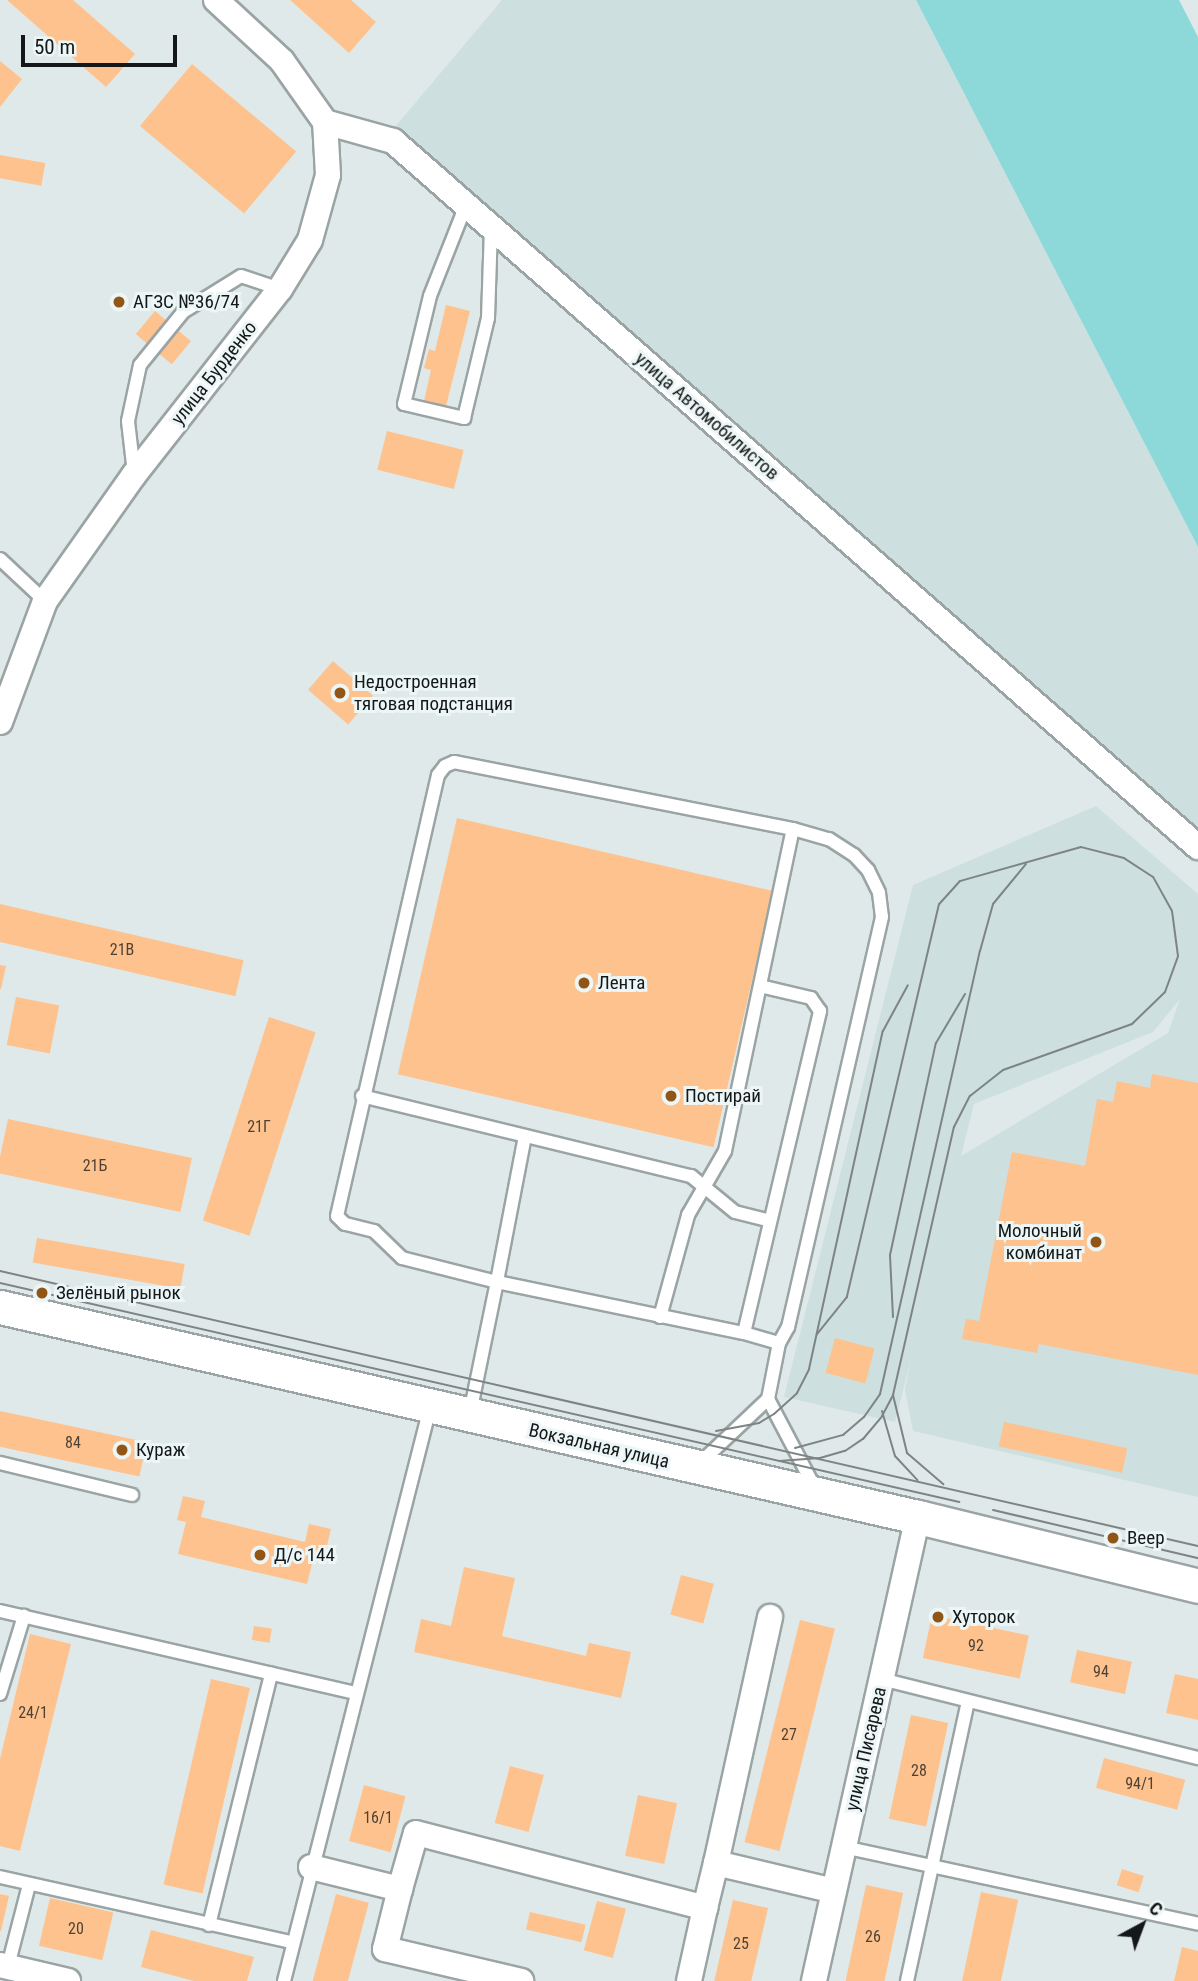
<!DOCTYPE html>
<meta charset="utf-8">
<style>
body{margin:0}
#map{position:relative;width:1198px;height:1981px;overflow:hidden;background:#e0e9e9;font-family:"Roboto Condensed",sans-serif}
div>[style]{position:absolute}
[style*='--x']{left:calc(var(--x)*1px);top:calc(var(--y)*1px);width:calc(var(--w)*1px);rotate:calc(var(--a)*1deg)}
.built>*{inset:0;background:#cddfdf}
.green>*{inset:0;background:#8dd8d9}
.building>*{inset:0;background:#fdc28d;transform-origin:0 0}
.roads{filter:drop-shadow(2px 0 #9ba4a4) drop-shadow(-2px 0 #9ba4a4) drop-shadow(0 2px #9ba4a4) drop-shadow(0 -2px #9ba4a4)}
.lane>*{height:12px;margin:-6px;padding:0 6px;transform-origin:6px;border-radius:6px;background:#fff}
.street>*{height:24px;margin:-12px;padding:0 12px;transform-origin:12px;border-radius:12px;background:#fff}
.secondary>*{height:33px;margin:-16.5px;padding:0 16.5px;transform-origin:16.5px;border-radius:16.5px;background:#fff}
.tram>*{height:2px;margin:-1px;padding:0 1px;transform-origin:1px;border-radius:1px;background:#7e8484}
.dots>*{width:19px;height:19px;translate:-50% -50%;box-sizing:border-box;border:4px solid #edf6f6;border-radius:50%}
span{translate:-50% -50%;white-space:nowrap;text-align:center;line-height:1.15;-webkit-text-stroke:6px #edf6f6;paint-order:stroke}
.number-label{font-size:16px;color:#4f4235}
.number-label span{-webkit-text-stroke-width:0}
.poi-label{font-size:19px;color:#151818}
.left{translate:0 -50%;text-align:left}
.right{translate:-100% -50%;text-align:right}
.street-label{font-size:19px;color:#151818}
.north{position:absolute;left:1107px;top:1890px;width:70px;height:70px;-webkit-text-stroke:5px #edf6f6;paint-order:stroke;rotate:41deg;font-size:19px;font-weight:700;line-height:28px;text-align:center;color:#151818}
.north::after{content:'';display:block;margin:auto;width:24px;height:32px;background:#151818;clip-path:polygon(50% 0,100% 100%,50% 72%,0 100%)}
.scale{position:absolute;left:21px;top:35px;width:156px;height:32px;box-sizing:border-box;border:4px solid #151818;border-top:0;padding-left:9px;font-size:21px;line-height:24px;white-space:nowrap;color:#151818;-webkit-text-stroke:5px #edf6f6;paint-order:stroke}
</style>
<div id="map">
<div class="built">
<div style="clip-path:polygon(502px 0,916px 0,1198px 547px,1198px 831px,395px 127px)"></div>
<div style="clip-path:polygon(evenodd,1096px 806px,1198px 894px,1198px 1497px,913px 1431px,905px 1390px,911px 1359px,895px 1422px,784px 1397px,913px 885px,1096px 806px,1180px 999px,1168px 1033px,961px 1156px,974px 1104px,1153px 1032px,1180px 999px)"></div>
</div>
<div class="green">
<div style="clip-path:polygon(916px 0,1179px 0,1198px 37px,1198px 547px)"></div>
</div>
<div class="building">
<div style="clip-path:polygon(7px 0,73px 0,135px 54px,106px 87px)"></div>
<div style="clip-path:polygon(290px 0,351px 0,376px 22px,349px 53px)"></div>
<div style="clip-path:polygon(0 61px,22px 79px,0 107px)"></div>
<div style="left:192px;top:64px;width:136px;height:81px;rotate:40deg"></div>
<div style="left:0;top:155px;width:46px;height:23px;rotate:10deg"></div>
<div style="clip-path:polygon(446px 305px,470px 311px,446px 406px,424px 401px,431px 370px,424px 368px,429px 349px,435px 351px)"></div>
<div style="left:155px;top:311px;width:47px;height:30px;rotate:40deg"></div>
<div style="left:387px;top:431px;width:79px;height:40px;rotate:14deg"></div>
<div style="left:333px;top:661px;width:53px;height:38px;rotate:41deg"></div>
<div style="left:457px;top:818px;width:324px;height:263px;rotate:13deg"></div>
<div style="left:0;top:904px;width:250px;height:37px;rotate:13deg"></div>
<div style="clip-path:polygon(0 965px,6px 966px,1px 989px,0 989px)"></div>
<div style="left:16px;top:997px;width:44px;height:49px;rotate:11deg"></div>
<div style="left:269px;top:1017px;width:49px;height:214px;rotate:18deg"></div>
<div style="clip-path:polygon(1152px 1074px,1198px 1083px,1198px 1375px,1039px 1344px,1037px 1353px,962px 1339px,966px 1319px,979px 1321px,1012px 1152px,1085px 1166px,1097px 1099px,1113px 1102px,1117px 1081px,1150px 1088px)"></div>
<div style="left:8px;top:1119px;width:188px;height:55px;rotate:12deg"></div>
<div style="left:37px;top:1238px;width:150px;height:25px;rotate:10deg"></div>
<div style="left:835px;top:1338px;width:41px;height:36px;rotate:15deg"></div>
<div style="left:0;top:1411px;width:150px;height:35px;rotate:12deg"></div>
<div style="left:1004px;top:1422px;width:126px;height:25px;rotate:12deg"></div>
<div style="clip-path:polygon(183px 1496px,205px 1501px,201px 1517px,305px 1542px,309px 1524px,331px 1529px,325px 1554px,315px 1552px,307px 1584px,178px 1554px,186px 1522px,177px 1520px)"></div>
<div style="clip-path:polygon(464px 1567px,515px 1578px,502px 1636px,586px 1656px,589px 1643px,631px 1652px,621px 1698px,414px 1652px,421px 1619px,451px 1626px)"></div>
<div style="left:681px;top:1575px;width:34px;height:41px;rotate:15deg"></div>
<div style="left:932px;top:1615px;width:99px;height:44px;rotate:12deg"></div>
<div style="left:800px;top:1620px;width:36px;height:229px;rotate:14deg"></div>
<div style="left:254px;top:1626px;width:18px;height:14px;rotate:9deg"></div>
<div style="clip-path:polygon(30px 1634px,71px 1644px,20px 1851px,0 1846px,0 1759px)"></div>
<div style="left:1077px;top:1650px;width:56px;height:33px;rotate:12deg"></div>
<div style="clip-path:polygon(1175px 1674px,1198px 1679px,1198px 1720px,1166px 1713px)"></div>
<div style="left:211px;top:1679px;width:40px;height:211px;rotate:13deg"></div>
<div style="left:911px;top:1715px;width:38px;height:106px;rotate:12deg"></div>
<div style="left:1104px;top:1758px;width:84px;height:31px;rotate:15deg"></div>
<div style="left:510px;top:1766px;width:35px;height:59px;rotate:15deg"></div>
<div style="left:364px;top:1785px;width:43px;height:58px;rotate:15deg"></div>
<div style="left:638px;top:1795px;width:40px;height:62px;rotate:12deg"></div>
<div style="left:1122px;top:1869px;width:23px;height:17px;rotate:18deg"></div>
<div style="left:866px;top:1885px;width:38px;height:98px;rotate:12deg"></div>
<div style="left:981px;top:1892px;width:38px;height:91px;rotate:12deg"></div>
<div style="clip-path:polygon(0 1894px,9px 1896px,1px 1931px,0 1931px)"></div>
<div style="left:336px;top:1894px;width:34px;height:90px;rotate:15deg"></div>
<div style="left:50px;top:1898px;width:65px;height:49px;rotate:13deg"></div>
<div style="left:733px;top:1900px;width:36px;height:83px;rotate:13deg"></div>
<div style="left:597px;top:1901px;width:30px;height:51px;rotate:15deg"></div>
<div style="left:530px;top:1912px;width:57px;height:18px;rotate:13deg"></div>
<div style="clip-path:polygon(151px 1930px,254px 1957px,247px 1981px,194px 1981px,141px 1967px)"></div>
<div style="clip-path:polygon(1182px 1947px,1198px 1951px,1198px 1981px,1174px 1981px)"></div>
</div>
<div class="roads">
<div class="lane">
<div style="--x:466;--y:205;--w:98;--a:111.6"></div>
<div style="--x:430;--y:296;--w:111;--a:103.5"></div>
<div style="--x:404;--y:404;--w:62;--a:13.1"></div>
<div style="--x:464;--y:418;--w:103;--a:-76.5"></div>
<div style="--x:488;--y:318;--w:92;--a:-88.1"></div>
<div style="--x:134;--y:473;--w:52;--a:-96.6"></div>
<div style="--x:128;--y:421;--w:57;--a:-77.9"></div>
<div style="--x:140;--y:365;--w:68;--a:-50.9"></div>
<div style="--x:183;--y:312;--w:68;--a:-31.8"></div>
<div style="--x:241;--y:276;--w:41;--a:18.4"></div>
<div style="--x:0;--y:559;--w:62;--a:43"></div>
<div style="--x:362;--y:1096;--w:339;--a:13.7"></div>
<div style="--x:691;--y:1176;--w:57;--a:39.3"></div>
<div style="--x:735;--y:1212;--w:36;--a:14"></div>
<div style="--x:525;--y:1136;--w:149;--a:100.9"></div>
<div style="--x:497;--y:1282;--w:98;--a:-165.8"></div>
<div style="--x:402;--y:1258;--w:39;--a:-136"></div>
<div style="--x:374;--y:1231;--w:30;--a:-166"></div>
<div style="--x:345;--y:1224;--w:11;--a:-135"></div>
<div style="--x:337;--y:1216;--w:452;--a:-77.1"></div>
<div style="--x:438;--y:775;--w:11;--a:-52"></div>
<div style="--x:445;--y:766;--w:10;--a:-24"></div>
<div style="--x:454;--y:762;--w:346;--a:11.2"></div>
<div style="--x:793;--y:829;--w:37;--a:16"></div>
<div style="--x:829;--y:839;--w:30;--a:33"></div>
<div style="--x:854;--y:855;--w:21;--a:47"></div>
<div style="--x:868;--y:870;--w:25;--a:64"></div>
<div style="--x:879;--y:893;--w:24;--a:83"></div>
<div style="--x:882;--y:917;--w:421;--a:102.9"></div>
<div style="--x:788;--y:1327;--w:18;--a:119"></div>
<div style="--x:660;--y:1317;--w:106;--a:-74.6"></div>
<div style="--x:688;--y:1215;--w:74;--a:-60"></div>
<div style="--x:725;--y:1151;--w:329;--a:-78.1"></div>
<div style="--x:744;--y:1333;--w:331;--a:-76.7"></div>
<div style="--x:820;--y:1011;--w:16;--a:-125"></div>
<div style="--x:811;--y:998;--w:52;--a:-166.8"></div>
<div style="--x:470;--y:1413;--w:134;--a:-78.4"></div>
<div style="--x:497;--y:1282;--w:252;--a:11.7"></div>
<div style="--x:744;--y:1333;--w:36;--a:16"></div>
<div style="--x:779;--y:1343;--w:57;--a:101.1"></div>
<div style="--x:768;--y:1399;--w:101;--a:62.2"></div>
<div style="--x:0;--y:1463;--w:136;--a:13.6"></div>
<div style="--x:700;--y:1463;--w:93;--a:-43.3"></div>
<div style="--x:0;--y:1611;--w:363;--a:13"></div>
<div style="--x:881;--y:1679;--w:327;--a:14"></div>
<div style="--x:0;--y:1694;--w:82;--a:-72.9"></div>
<div style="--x:843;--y:1847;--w:363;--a:12.2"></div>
<div style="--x:0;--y:1877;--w:298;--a:12.6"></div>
<div style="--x:209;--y:1925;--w:259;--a:-76.1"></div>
<div style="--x:8;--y:1966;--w:84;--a:-75.5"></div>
<div style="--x:284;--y:1981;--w:591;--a:-75.71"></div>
<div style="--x:907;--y:1981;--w:286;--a:-77.7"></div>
</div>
<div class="street">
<div style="--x:216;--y:0;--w:90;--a:42.7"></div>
<div style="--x:282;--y:61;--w:75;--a:54.8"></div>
<div style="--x:325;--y:122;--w:71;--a:15.6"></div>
<div style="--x:393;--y:141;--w:1071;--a:41.25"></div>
<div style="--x:0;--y:722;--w:129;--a:-69.6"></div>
<div style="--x:45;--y:601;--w:154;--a:-54.8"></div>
<div style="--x:134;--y:475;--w:236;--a:-51.9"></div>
<div style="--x:280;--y:289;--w:57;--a:-58.5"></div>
<div style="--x:310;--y:240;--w:67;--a:-74.5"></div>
<div style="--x:328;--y:175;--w:53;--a:-93.2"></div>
<div style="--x:716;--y:1863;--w:252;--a:-77.6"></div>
<div style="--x:311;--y:1867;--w:92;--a:13.9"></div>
<div style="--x:400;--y:1889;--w:58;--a:-74.1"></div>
<div style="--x:416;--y:1833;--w:299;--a:14.5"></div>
<div style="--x:705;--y:1908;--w:46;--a:-76.3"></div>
<div style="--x:716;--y:1863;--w:121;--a:13.3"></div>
<div style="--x:400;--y:1889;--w:62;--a:104"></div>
<div style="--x:385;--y:1949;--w:140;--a:13.2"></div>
<div style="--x:0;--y:1965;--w:70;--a:13.2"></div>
<div style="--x:689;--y:1981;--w:75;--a:-77.6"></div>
<div style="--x:814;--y:1981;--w:476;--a:-77.4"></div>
</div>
<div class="secondary">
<div style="--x:0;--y:1307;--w:942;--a:12.89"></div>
<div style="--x:918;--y:1517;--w:288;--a:13.8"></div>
</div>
</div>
<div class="tram">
<div style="--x:0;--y:1271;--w:1229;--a:12.93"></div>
<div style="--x:0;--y:1283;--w:984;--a:12.86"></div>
<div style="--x:893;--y:1317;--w:62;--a:-92.8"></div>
<div style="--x:890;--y:1255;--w:217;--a:-77.8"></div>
<div style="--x:936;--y:1043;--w:57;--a:-59.4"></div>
<div style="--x:893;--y:1395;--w:60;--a:76.4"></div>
<div style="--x:907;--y:1453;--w:48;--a:40.7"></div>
<div style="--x:882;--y:1411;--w:47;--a:73.9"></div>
<div style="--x:895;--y:1456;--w:33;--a:47"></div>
<div style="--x:716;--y:1431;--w:44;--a:-10.5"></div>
<div style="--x:759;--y:1423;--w:17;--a:-31"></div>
<div style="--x:774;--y:1414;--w:31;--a:-42"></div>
<div style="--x:797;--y:1393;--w:27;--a:-63"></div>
<div style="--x:809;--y:1369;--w:346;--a:-77.7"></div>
<div style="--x:883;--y:1031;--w:52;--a:-61.5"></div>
<div style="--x:795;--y:1448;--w:50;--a:-15.2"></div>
<div style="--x:843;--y:1435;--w:28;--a:-41"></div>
<div style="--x:864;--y:1417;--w:28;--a:-55"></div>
<div style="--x:880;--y:1394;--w:454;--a:-77.3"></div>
<div style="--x:980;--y:951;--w:49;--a:-74.5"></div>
<div style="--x:993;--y:904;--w:52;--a:-50.5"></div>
<div style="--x:779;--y:1461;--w:41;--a:-4.2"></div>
<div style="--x:820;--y:1458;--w:26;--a:-16"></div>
<div style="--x:845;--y:1451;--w:22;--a:-34"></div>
<div style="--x:863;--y:1439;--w:30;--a:-50"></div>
<div style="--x:882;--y:1416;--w:24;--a:-62"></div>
<div style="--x:893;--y:1395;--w:275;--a:-77.2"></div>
<div style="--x:954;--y:1127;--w:35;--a:-63"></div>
<div style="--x:970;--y:1096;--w:42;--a:-38.2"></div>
<div style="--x:1003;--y:1070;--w:137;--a:-19.6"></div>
<div style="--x:1132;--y:1024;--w:46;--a:-44.1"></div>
<div style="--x:1165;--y:992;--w:38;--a:-70"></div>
<div style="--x:1178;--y:956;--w:45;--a:-97.6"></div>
<div style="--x:1172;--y:911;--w:39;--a:-119"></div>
<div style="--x:1153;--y:877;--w:35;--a:-147"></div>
<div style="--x:1124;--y:858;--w:44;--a:-165.7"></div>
<div style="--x:1081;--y:847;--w:126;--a:164.3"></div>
<div style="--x:960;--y:881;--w:31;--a:132"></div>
<div style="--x:939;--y:904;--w:404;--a:103.2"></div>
<div style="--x:847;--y:1297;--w:48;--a:129"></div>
<div style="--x:993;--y:1510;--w:211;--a:13.2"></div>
</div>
<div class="dots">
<div style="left:119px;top:302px;background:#915615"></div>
<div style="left:340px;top:693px;background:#915615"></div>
<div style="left:584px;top:983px;background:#915615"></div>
<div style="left:671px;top:1096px;background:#915615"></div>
<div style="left:1096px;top:1242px;background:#915615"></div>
<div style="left:42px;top:1293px;background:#915615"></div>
<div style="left:122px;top:1450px;background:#915615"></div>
<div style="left:1113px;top:1538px;background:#915615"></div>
<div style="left:260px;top:1555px;background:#915615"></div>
<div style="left:938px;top:1617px;background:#915615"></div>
</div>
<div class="number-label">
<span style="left:122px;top:950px">21В</span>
<span style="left:259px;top:1127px">21Г</span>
<span style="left:95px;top:1166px">21Б</span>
<span style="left:73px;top:1443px">84</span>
<span style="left:976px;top:1646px">92</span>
<span style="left:1101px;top:1672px">94</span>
<span style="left:33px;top:1713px">24/1</span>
<span style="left:789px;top:1735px">27</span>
<span style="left:919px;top:1771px">28</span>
<span style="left:1140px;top:1784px">94/1</span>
<span style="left:378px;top:1818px">16/1</span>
<span style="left:76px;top:1929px">20</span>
<span style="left:873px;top:1937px">26</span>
<span style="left:741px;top:1944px">25</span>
</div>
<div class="poi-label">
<span class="left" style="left:133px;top:302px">АГЗС №36/74</span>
<span class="left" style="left:354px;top:693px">Недостроенная<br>тяговая подстанция</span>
<span class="left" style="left:598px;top:983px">Лента</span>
<span class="left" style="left:685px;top:1096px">Постирай</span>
<span class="right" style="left:1082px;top:1242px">Молочный<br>комбинат</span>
<span class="left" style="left:56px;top:1293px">Зелёный рынок</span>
<span class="left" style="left:136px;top:1450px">Кураж</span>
<span class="left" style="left:1127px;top:1538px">Веер</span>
<span class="left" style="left:274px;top:1555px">Д/с 144</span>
<span class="left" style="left:952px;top:1617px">Хуторок</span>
</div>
<div class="street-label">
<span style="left:214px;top:373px;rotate:-52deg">улица Бурденко</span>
<span style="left:707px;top:416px;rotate:41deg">улица Автомобилистов</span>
<span style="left:599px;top:1446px;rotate:13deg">Вокзальная улица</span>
<span style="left:866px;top:1749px;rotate:-77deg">улица Писарева</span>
</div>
<div class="north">С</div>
<div class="scale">50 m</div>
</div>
